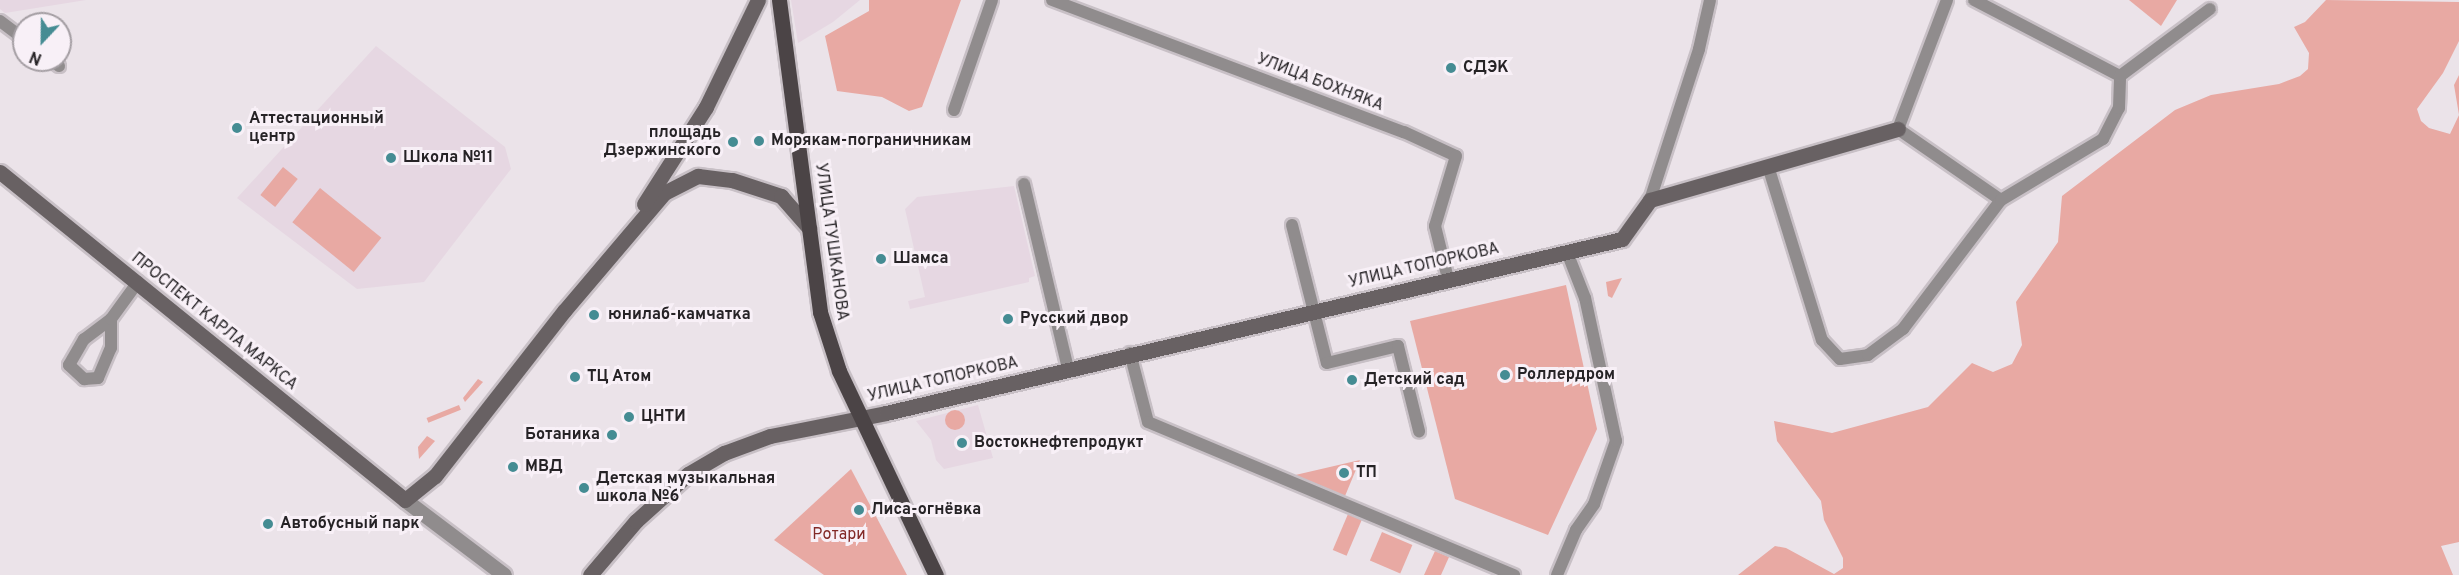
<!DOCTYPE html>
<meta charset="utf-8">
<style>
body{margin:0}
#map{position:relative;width:2459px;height:575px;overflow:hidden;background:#ebe3e9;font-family:Overpass,sans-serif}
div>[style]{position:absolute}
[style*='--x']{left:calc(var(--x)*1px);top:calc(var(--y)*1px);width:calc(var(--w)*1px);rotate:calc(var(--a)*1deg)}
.built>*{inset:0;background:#e6d7e2}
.green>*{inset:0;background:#e8a9a3;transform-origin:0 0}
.round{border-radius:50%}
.roads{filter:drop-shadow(2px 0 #c8c0c6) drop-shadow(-2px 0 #c8c0c6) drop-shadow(0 2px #c8c0c6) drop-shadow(0 -2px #c8c0c6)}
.minor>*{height:12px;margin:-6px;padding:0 6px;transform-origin:6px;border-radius:6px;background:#908c8d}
.tertiary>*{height:15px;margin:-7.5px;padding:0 7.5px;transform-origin:7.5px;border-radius:7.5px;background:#908c8d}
.secondary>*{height:15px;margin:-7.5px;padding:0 7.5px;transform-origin:7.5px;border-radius:7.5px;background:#686163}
.primary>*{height:15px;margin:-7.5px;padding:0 7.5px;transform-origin:7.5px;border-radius:7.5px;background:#4b4446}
.dots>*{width:16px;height:16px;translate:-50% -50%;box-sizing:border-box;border:3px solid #f8f0f7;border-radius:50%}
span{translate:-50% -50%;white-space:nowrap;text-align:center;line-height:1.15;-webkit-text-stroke:6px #f8f0f7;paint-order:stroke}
.poi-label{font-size:16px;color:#262326;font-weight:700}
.left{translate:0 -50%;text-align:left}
.right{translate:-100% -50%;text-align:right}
.street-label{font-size:16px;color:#262326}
.park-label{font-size:16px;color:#822927}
.north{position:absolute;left:12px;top:12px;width:60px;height:60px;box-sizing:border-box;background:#f8f0f7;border:2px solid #a49ea3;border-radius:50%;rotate:202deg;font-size:16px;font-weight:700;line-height:24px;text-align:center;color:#262326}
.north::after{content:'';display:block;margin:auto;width:21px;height:27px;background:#458c93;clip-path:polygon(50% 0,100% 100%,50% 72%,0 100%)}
</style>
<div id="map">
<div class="built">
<div style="clip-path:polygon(0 0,86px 0,5px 13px,0 9px)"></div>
<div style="clip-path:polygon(791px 0,860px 0,833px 22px,798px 43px)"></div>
<div style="clip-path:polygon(376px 46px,505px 147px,511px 169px,424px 282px,357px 289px,237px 198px)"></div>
<div style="clip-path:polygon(1014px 186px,1035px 276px,1029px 278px,1029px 282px,910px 309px,908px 301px,925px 297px,905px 209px,917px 197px)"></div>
<div style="clip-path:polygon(978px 405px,993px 458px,944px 469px,936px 460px,931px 440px,916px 421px)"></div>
</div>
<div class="green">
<div style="clip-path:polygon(869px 0,961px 0,922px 107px,909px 111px,882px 97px,837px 91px,825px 36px,869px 11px)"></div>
<div style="clip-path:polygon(2129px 0,2177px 0,2161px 26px)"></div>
<div style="clip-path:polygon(2326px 0,2459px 2px,2459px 41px,2443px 73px,2417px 109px,2421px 121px,2429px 128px,2450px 134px,2459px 115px,2454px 85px,2459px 75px,2459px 542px,2441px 546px,2453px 575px,1738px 575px,1775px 546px,1786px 548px,1834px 574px,1843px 568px,1843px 558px,1824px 520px,1821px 501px,1777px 441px,1774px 421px,1832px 433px,1928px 407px,1972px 363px,1993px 372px,2012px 364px,2022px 345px,2016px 302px,2058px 242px,2062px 196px,2175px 110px,2211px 95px,2279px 84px,2300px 76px,2308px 69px,2309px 53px,2294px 27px,2305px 22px)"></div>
<div style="left:283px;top:167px;width:19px;height:36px;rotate:39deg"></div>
<div style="left:320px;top:188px;width:79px;height:44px;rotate:39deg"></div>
<div style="clip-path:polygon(1622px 278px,1612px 298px,1608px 296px,1606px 282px)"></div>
<div style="clip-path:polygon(1566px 285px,1597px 429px,1548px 535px,1455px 499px,1410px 321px)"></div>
<div style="clip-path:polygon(478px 379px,483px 382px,465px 402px,463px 398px)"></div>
<div style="left:459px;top:405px;width:5px;height:35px;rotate:68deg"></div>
<div class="round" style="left:945px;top:410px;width:20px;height:20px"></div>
<div style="clip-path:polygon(427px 436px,435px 441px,419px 459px,418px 447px)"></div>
<div style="clip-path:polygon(1360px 460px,1345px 496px,1291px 476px)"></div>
<div style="clip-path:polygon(851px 469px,907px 575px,824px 575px,774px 540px)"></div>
<div style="left:1348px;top:514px;width:15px;height:39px;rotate:23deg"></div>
<div style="left:1382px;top:532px;width:33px;height:31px;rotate:23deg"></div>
<div style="clip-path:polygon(1435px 551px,1449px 557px,1441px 575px,1424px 575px)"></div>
</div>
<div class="roads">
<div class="minor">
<div style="--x:1052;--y:0;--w:376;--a:20.6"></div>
<div style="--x:1404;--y:132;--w:57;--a:24.8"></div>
<div style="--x:1456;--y:156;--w:73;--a:106.7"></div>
<div style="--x:1435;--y:226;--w:55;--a:76.2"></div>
<div style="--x:1947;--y:0;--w:138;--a:110.8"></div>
<div style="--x:1898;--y:129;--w:125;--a:34.6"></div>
<div style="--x:1974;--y:0;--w:165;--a:27.5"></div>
<div style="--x:0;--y:21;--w:30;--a:37"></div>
<div style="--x:51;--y:60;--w:10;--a:37"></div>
<div style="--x:954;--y:110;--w:116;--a:-70.9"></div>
<div style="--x:1768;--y:166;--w:182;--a:72.8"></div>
<div style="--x:1822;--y:340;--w:26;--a:47"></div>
<div style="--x:1840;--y:359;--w:28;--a:-8"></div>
<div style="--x:1868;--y:355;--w:44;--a:-36.6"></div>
<div style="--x:1903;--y:329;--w:162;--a:-52.8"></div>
<div style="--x:2001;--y:200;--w:119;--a:-30.9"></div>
<div style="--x:2103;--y:139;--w:35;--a:-63"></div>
<div style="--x:2119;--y:108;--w:32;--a:-88"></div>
<div style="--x:2120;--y:76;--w:112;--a:-36.7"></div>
<div style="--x:1024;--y:184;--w:189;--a:76.6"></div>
<div style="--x:1650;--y:200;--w:159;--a:-72"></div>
<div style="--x:1699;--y:49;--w:50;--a:-77.3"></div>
<div style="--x:1292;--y:225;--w:142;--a:75.8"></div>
<div style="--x:1327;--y:363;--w:73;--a:-13.5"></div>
<div style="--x:1398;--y:346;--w:88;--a:76.1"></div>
<div style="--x:111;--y:319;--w:34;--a:143"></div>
<div style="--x:84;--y:339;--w:30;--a:120"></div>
<div style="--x:69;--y:365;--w:21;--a:43"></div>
<div style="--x:84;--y:379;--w:14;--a:-4"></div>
<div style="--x:98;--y:378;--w:33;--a:-67"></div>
<div style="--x:111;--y:348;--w:29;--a:-90"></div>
<div style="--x:111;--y:319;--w:46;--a:-53.9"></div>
<div style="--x:1130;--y:353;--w:71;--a:75.4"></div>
<div style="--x:1148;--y:422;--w:397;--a:22.7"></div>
<div style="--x:1557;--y:575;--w:49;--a:-67.1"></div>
<div style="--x:1576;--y:530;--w:32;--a:-55"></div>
<div style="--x:1594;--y:504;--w:67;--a:-70.8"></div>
<div style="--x:1616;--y:441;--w:146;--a:-102.2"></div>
<div style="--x:1585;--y:298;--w:49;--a:-111.4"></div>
</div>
<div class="tertiary">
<div style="--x:405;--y:500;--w:124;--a:37.1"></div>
</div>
<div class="secondary">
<div style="--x:0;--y:172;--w:521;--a:39"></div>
<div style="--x:405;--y:500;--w:38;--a:-39"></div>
<div style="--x:435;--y:476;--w:209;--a:-52"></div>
<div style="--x:564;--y:311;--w:155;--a:-49.7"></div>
<div style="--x:664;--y:193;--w:38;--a:-27"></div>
<div style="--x:698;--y:176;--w:34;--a:7"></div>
<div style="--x:732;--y:180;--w:52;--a:18.1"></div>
<div style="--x:781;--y:196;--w:43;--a:48.8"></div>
<div style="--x:644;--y:204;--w:115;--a:-57.4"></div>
<div style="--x:706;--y:107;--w:119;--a:-64.1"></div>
<div style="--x:590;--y:575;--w:71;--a:-49.6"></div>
<div style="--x:636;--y:521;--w:70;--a:-42.1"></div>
<div style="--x:688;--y:474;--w:42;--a:-30.3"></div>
<div style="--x:724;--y:453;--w:49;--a:-20.3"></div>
<div style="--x:770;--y:436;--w:118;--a:-11.2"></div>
<div style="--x:886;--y:413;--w:756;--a:-13.3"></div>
<div style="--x:1622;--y:239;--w:48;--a:-54.3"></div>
<div style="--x:1650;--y:200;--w:258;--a:-16"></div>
</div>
<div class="primary">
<div style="--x:779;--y:0;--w:315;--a:82.5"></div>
<div style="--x:820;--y:312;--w:62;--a:72.1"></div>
<div style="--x:839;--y:371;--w:226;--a:64.6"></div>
</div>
</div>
<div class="dots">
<div style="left:1451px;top:68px;background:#458c93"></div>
<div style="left:237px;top:128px;background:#458c93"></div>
<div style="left:759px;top:141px;background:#458c93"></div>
<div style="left:733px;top:142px;background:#458c93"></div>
<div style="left:391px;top:158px;background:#458c93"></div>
<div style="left:881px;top:259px;background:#458c93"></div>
<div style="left:594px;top:315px;background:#458c93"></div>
<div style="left:1008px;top:319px;background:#458c93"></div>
<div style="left:1505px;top:375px;background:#458c93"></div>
<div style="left:575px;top:377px;background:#458c93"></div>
<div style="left:1352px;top:380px;background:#458c93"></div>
<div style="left:629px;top:417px;background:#458c93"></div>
<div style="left:612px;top:435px;background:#458c93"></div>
<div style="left:962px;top:443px;background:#458c93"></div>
<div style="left:513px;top:467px;background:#458c93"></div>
<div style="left:1344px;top:473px;background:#458c93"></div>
<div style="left:584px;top:488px;background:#458c93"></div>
<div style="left:859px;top:510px;background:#458c93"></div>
<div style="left:268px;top:524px;background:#458c93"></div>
</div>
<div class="poi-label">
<span class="left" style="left:1463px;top:68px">СДЭК</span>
<span class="left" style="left:249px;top:128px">Аттестационный<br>центр</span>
<span class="right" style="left:721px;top:142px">площадь<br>Дзержинского</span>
<span class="left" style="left:771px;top:141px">Морякам-пограничникам</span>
<span class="left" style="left:403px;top:158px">Школа №11</span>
<span class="left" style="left:893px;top:259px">Шамса</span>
<span class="left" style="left:608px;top:315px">юнилаб-камчатка</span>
<span class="left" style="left:1020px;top:319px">Русский двор</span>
<span class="left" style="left:1517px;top:375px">Роллердром</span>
<span class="left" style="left:587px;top:377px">ТЦ Атом</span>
<span class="left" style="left:1364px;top:380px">Детский сад</span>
<span class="left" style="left:641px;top:417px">ЦНТИ</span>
<span class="right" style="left:600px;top:435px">Ботаника</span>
<span class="left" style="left:974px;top:443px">Востокнефтепродукт</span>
<span class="left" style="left:525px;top:467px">МВД</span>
<span class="left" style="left:1356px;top:473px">ТП</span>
<span class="left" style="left:596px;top:488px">Детская музыкальная<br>школа №6</span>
<span class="left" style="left:871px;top:510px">Лиса-огнёвка</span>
<span class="left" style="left:280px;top:524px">Автобусный парк</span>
</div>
<div class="street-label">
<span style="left:1320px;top:83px;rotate:21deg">УЛИЦА БОХНЯКА</span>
<span style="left:831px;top:242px;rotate:82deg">УЛИЦА ТУШКАНОВА</span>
<span style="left:1424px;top:266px;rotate:-13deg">УЛИЦА ТОПОРКОВА</span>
<span style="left:214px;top:322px;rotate:39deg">ПРОСПЕКТ КАРЛА МАРКСА</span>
<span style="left:943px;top:380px;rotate:-13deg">УЛИЦА ТОПОРКОВА</span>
</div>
<div class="park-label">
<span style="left:839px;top:535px">Ротари</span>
</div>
<div class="north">N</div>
</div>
